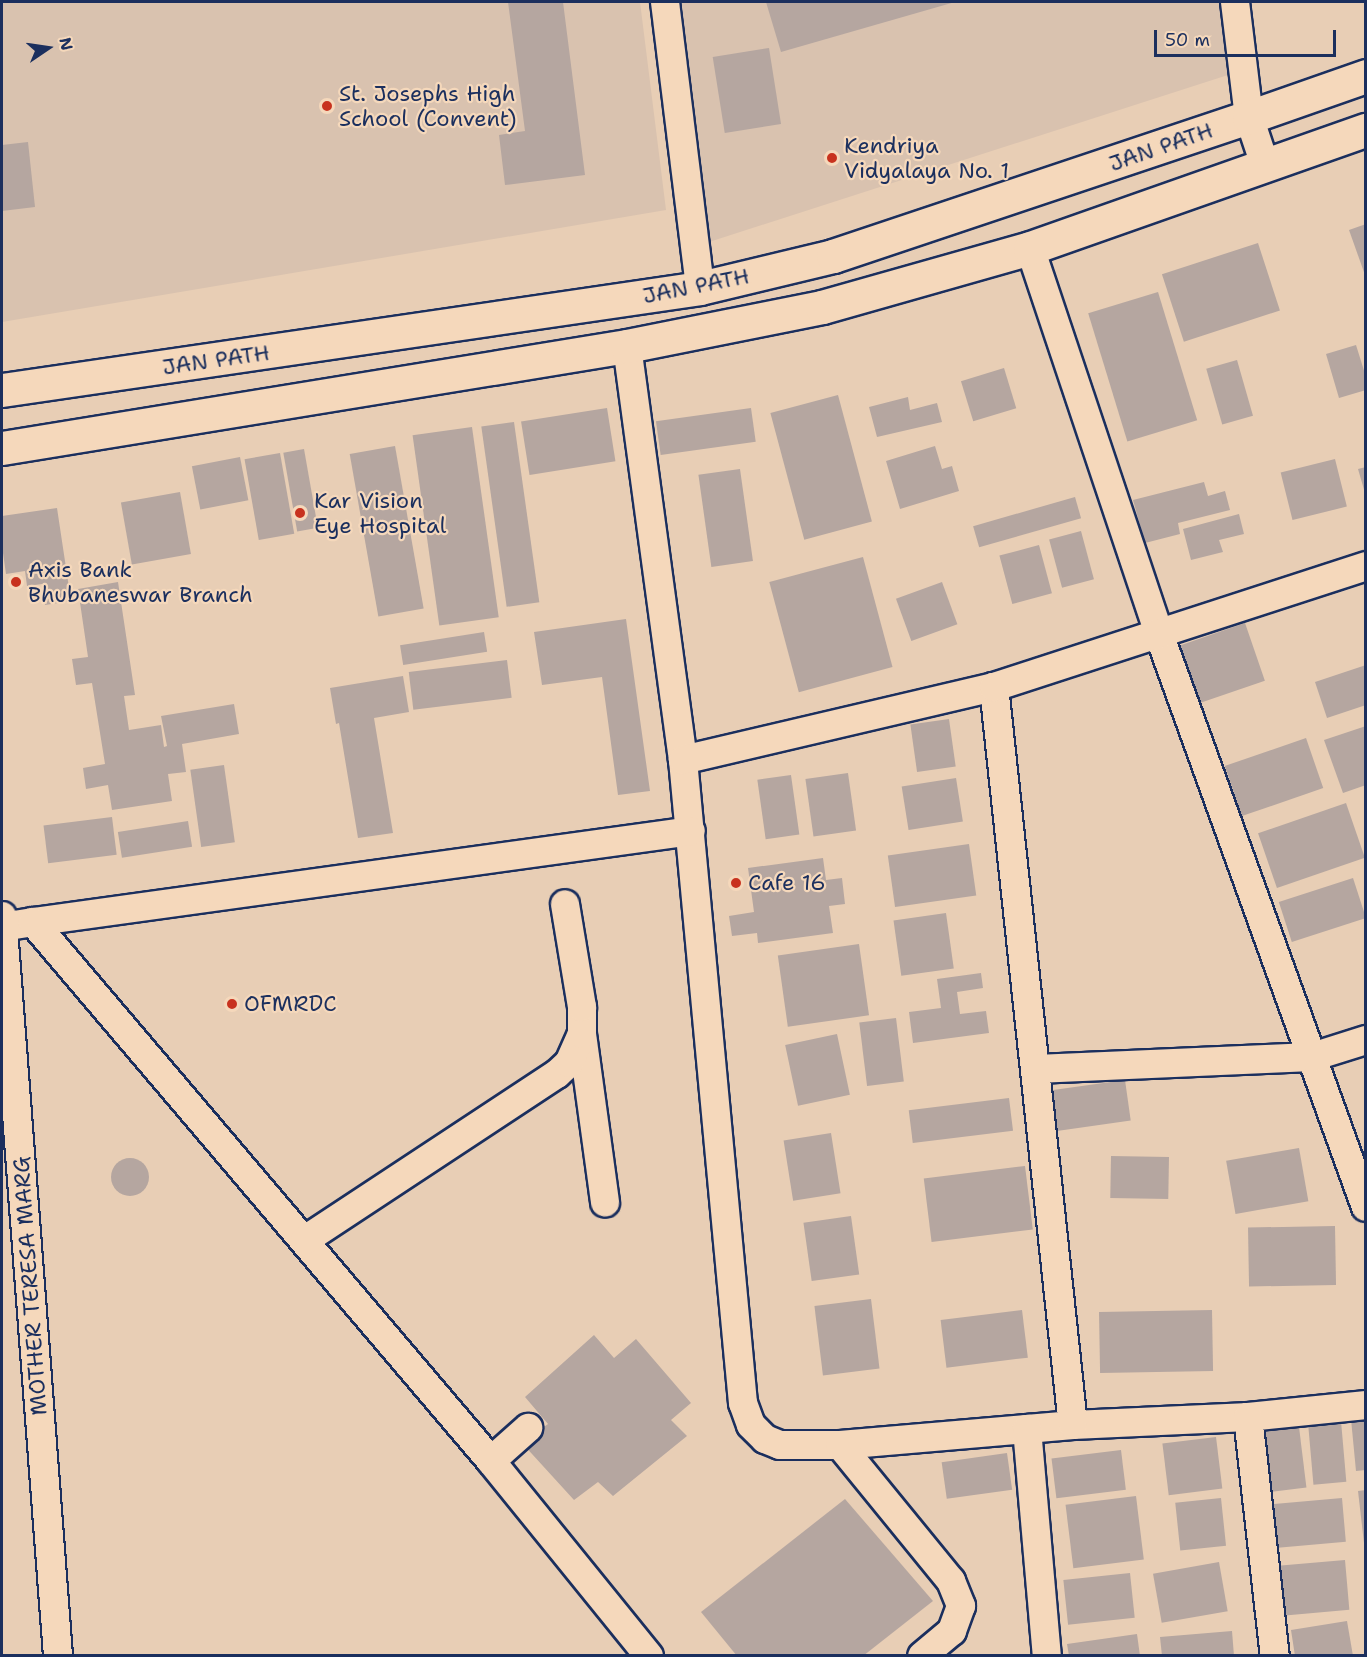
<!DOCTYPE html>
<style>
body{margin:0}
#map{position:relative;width:1367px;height:1657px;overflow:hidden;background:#e8ceb5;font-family:"Shantell Sans",sans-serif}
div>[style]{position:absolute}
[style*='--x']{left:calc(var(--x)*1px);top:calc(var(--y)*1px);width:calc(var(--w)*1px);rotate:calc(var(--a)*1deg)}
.built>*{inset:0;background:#d9c2af}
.building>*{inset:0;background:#b5a6a0;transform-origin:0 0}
.round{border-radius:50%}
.roads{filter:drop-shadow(2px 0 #1b2f5e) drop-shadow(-2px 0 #1b2f5e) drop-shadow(0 2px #1b2f5e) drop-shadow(0 -2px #1b2f5e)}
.minor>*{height:28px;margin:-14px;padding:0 14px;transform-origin:14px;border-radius:14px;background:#f5d8bb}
.major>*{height:33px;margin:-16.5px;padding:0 16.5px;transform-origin:16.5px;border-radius:16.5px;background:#f5d8bb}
.dots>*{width:16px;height:16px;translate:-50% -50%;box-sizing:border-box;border:3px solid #f5d8bb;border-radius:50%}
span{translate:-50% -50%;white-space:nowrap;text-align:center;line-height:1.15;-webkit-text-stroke:4.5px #f5d8bb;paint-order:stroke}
.poi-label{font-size:22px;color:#1b2f5e}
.left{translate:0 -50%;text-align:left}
.street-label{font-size:22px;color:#1b2f5e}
.frame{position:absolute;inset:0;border:3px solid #1b2f5e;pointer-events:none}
.north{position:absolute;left:18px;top:18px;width:60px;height:60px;-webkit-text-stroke:4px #f5d8bb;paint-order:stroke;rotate:77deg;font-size:16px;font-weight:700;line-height:24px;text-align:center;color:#1b2f5e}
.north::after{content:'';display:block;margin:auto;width:21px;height:27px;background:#1b2f5e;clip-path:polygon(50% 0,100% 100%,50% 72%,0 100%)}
.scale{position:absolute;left:1154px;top:30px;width:182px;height:27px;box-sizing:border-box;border:3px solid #1b2f5e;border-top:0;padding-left:8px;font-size:18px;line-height:21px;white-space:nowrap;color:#1b2f5e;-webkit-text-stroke:4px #f5d8bb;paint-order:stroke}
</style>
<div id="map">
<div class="built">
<div style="clip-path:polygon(2px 2px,640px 2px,666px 210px,2px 322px)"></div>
<div style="clip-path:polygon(674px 2px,1220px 2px,1231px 74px,706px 243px)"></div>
</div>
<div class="building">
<div style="clip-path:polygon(508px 2px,563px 2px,585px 175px,505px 185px,499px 135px,525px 131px)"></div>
<div style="clip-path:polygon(766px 2px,955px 2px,781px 52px)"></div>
<div style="left:769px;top:48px;width:77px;height:57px;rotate:81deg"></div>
<div style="clip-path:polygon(28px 142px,35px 207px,2px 211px,2px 145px)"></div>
<div style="clip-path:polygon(1366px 224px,1366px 275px,1365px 275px,1349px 230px)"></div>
<div style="left:1258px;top:243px;width:71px;height:101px;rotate:72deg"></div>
<div style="left:1158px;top:292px;width:134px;height:73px;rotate:73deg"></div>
<div style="clip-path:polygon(1356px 345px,1366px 377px,1366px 390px,1339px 398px,1326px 354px)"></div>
<div style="left:1237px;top:360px;width:58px;height:32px;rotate:74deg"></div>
<div style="left:1004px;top:368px;width:42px;height:45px;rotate:73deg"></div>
<div style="left:838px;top:395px;width:131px;height:70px;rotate:75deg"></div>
<div style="clip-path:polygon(908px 397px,910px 410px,937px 403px,942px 422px,877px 437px,869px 407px)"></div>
<div style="left:607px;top:408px;width:54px;height:87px;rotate:81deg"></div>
<div style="left:751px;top:408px;width:34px;height:96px;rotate:82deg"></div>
<div style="left:514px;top:422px;width:182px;height:33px;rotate:82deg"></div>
<div style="left:472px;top:427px;width:192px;height:60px;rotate:82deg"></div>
<div style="left:395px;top:446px;width:165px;height:46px;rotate:80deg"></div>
<div style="clip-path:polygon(935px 446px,942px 469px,952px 466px,959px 491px,900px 509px,886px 461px)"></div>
<div style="left:304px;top:449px;width:80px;height:21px;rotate:80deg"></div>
<div style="left:280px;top:453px;width:82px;height:36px;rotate:80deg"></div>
<div style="left:240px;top:457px;width:44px;height:49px;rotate:79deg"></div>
<div style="left:1335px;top:459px;width:49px;height:56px;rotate:76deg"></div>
<div style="clip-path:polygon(1366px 467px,1366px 493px,1365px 493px,1358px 469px)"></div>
<div style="left:740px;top:469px;width:93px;height:42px;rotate:82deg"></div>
<div style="clip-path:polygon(1204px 482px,1208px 496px,1225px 491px,1230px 510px,1178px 523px,1180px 534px,1145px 543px,1133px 500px)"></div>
<div style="left:180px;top:492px;width:63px;height:60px;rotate:80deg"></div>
<div style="left:1075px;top:497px;width:22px;height:106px;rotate:74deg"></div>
<div style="clip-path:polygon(57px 508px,71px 601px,45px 605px,42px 584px,27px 586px,25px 571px,6px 574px,2px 546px,2px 516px)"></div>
<div style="clip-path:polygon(1239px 514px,1244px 534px,1219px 540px,1223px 552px,1191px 560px,1183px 529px)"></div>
<div style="left:1081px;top:531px;width:50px;height:33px;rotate:75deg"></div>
<div style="left:1039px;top:545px;width:50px;height:41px;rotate:75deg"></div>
<div style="left:863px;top:557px;width:114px;height:97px;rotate:75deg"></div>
<div style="clip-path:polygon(118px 582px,135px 695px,124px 696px,129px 730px,161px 725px,164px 747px,167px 746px,161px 716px,234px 704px,239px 734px,182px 744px,186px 772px,168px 774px,172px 801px,112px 810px,108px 785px,86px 789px,83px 768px,105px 764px,92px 683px,76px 685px,72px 659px,88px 657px,78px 589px)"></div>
<div style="left:942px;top:582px;width:45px;height:49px;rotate:70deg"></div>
<div style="clip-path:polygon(626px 619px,650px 791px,618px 795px,602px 677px,542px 685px,534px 632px)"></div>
<div style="left:1245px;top:623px;width:61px;height:78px;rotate:71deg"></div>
<div style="left:484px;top:632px;width:20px;height:85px;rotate:81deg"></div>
<div style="left:507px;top:660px;width:38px;height:99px;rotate:83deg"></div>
<div style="clip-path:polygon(1366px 665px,1366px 705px,1327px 718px,1315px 682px)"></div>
<div style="clip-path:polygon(403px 676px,409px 712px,374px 718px,393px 833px,358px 838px,339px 723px,336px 724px,330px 688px)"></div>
<div style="left:949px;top:719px;width:48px;height:39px;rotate:82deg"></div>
<div style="clip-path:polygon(1366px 726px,1366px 785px,1343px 793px,1324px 740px)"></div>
<div style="left:1306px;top:738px;width:53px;height:86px;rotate:71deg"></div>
<div style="left:224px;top:765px;width:78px;height:34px;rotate:82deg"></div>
<div style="left:848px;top:773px;width:58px;height:43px;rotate:82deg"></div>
<div style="left:791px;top:775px;width:60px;height:34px;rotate:82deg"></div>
<div style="left:956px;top:778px;width:44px;height:55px;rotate:81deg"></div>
<div style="left:1346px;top:803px;width:58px;height:93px;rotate:71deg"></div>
<div style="left:112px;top:817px;width:38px;height:69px;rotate:83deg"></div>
<div style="left:188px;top:821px;width:26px;height:71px;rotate:81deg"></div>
<div style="left:969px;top:844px;width:52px;height:82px;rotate:82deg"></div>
<div style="clip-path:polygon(823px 858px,826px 880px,842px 878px,845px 904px,829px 906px,833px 933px,758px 943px,757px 933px,732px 936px,729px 916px,754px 912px,748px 868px)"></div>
<div style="left:1353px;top:878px;width:42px;height:78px;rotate:72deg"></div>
<div style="left:946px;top:913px;width:56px;height:53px;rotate:82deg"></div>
<div style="left:859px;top:944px;width:72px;height:82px;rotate:82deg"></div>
<div style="clip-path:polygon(981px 973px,983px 988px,957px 992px,960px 1014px,986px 1011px,989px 1033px,913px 1043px,909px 1012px,941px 1008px,937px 979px)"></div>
<div style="left:896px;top:1018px;width:64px;height:37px;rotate:83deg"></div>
<div style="left:837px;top:1034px;width:62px;height:53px;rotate:78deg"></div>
<div style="left:1125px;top:1080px;width:41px;height:78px;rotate:82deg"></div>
<div style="left:1009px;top:1098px;width:33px;height:101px;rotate:83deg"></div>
<div style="left:831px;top:1133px;width:61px;height:48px;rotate:81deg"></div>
<div style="left:1299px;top:1148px;width:54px;height:74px;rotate:80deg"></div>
<div style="left:1111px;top:1156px;width:58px;height:42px;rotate:1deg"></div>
<div class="round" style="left:111px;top:1158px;width:38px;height:38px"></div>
<div style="left:1025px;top:1166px;width:64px;height:102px;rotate:83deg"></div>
<div style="left:851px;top:1216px;width:59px;height:48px;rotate:82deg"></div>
<div style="left:1335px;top:1226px;width:59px;height:87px;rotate:89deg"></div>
<div style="left:871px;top:1299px;width:70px;height:57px;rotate:83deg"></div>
<div style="left:1022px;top:1310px;width:48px;height:82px;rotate:83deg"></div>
<div style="left:1212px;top:1310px;width:61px;height:113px;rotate:89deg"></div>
<div style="clip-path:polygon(594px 1335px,614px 1358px,636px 1339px,691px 1403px,671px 1420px,687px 1436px,613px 1496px,598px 1482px,574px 1500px,522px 1443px,548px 1424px,525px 1397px)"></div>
<div style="clip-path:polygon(1366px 1418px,1366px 1470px,1356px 1471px,1351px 1419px)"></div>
<div style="left:1341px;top:1421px;width:61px;height:33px;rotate:85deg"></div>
<div style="left:1299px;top:1427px;width:61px;height:37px;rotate:83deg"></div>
<div style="left:1216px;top:1437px;width:52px;height:54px;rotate:83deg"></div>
<div style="left:1121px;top:1450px;width:40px;height:70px;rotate:83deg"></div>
<div style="left:1007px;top:1453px;width:37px;height:66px;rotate:82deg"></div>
<div style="clip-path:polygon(1366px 1490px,1366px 1543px,1364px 1543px,1358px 1491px)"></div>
<div style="left:1136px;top:1496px;width:64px;height:71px;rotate:83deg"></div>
<div style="left:1221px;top:1498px;width:48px;height:46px;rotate:84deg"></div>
<div style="left:1342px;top:1498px;width:44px;height:71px;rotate:85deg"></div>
<div style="clip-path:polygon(845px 1499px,933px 1601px,863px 1656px,737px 1656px,701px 1612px)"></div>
<div style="left:1345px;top:1560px;width:50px;height:70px;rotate:85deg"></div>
<div style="left:1219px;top:1562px;width:50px;height:67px;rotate:80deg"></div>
<div style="left:1130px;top:1573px;width:45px;height:67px;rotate:84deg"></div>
<div style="clip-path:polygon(1347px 1621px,1353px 1656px,1295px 1656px,1291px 1630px)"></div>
<div style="clip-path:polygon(1232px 1631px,1234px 1656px,1162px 1656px,1160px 1637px)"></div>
<div style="clip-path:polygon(1137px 1634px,1140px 1656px,1069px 1656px,1067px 1644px)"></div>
</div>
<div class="roads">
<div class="minor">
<div style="--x:665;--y:2;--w:288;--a:83"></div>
<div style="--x:1235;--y:2;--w:116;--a:83.1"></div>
<div style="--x:1249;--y:117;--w:51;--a:71.6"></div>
<div style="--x:1030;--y:248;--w:407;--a:71.5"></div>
<div style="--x:1159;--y:634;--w:609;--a:70.14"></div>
<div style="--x:627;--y:346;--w:418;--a:82.3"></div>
<div style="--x:683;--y:760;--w:646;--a:84.67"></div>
<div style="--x:743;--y:1403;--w:23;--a:70"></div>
<div style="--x:751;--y:1425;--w:20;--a:45"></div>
<div style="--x:765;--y:1439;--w:16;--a:22"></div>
<div style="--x:780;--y:1445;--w:60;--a:0"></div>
<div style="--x:840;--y:1445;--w:234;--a:-4.9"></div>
<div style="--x:1073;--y:1425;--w:175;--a:-2.6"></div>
<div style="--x:1248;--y:1417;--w:119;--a:-5.8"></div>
<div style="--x:994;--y:687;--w:742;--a:83.89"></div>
<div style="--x:683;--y:760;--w:319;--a:-13.2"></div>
<div style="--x:994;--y:687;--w:391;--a:-18"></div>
<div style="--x:2;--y:916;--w:742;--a:85.67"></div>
<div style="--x:33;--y:922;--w:664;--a:-7.87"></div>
<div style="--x:2;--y:927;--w:31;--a:-9"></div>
<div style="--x:33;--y:922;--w:707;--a:49.64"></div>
<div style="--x:491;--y:1461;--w:251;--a:51"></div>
<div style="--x:582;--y:1034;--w:170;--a:82.2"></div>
<div style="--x:1036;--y:1069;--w:276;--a:-2.5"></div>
<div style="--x:1312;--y:1057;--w:57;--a:-17.5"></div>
<div style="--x:305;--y:1240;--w:302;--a:-33.4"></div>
<div style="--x:557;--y:1074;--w:16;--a:-43"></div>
<div style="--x:569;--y:1063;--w:32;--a:-66"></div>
<div style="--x:582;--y:1034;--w:27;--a:-90"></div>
<div style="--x:582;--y:1007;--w:104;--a:-99.4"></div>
<div style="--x:1248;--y:1417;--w:241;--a:83.6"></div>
<div style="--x:1027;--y:1429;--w:228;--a:85"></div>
<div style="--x:840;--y:1445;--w:176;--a:50.8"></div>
<div style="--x:951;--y:1581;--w:27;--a:68"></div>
<div style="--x:961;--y:1606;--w:27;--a:110"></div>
<div style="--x:952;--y:1631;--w:39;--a:140"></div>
<div style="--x:491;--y:1461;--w:50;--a:-41.7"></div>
</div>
<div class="major">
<div style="--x:2;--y:390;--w:705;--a:-8.31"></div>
<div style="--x:700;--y:288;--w:137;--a:-13.5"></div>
<div style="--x:833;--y:256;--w:439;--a:-18.5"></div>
<div style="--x:1249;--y:117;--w:124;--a:-19.3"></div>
<div style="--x:2;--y:448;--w:633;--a:-9.27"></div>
<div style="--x:627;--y:346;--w:199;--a:-11.3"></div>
<div style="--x:822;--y:307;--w:216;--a:-15.8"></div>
<div style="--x:1030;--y:248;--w:356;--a:-19.4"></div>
</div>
</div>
<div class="dots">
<div style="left:327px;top:106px;background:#c8321e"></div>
<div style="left:832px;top:158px;background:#c8321e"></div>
<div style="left:300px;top:513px;background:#c8321e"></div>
<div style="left:16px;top:582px;background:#c8321e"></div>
<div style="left:736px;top:883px;background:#c8321e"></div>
<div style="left:232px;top:1004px;background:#c8321e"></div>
</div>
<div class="poi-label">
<span class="left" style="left:339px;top:106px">St. Josephs High<br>School (Convent)</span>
<span class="left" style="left:844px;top:158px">Kendriya<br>Vidyalaya No. 1</span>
<span class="left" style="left:314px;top:513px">Kar Vision<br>Eye Hospital</span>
<span class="left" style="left:28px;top:582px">Axis Bank<br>Bhubaneswar Branch</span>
<span class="left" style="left:748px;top:883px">Cafe 16</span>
<span class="left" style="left:244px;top:1004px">OFMRDC</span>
</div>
<div class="street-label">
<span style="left:1161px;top:147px;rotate:-19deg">JAN PATH</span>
<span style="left:696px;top:286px;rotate:-11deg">JAN PATH</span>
<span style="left:216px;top:360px;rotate:-8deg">JAN PATH</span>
<span style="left:30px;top:1286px;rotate:-94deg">MOTHER TERESA MARG</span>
</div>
<div class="frame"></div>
<div class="north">N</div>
<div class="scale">50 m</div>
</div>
